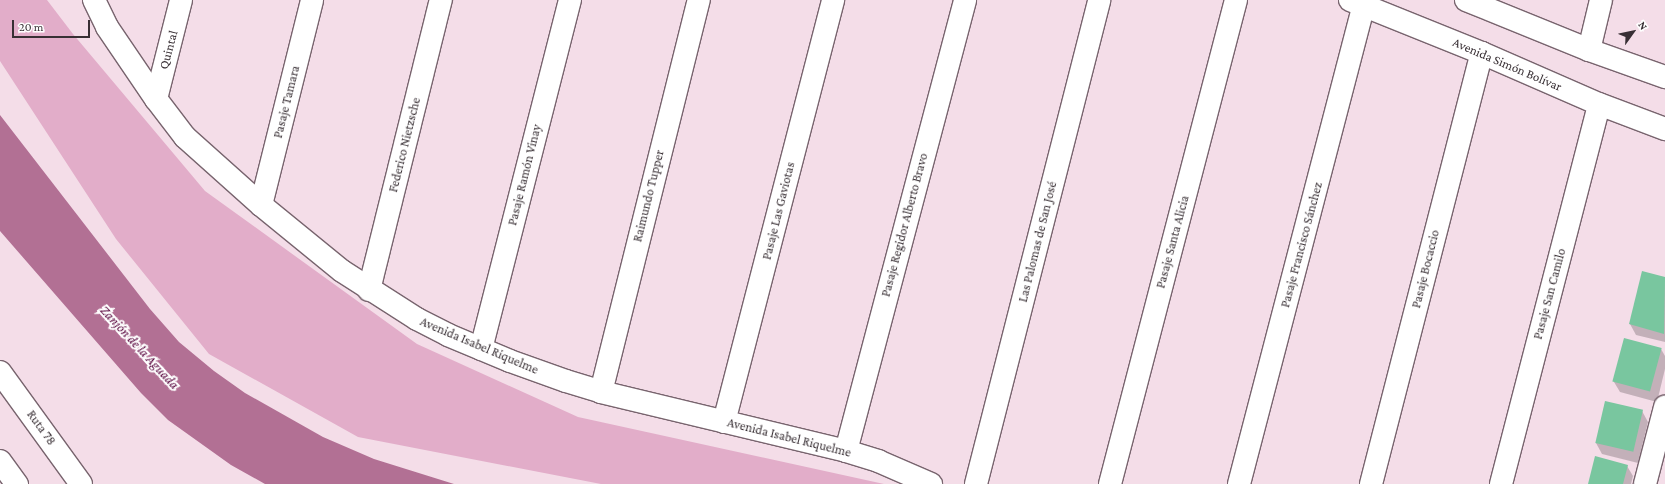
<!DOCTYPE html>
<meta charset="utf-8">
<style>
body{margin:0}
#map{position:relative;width:1665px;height:484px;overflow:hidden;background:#f4dde8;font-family:"Crimson Pro",serif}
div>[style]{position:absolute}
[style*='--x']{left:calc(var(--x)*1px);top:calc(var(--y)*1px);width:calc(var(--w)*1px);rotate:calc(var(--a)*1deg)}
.green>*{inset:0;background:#e2adc9}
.water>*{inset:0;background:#b27094}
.shadow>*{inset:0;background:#0003}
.building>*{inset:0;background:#79c69f;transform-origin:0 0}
.roads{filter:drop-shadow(1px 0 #78646e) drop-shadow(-1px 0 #78646e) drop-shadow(0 1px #78646e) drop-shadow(0 -1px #78646e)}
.minor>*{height:22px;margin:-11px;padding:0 11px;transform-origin:11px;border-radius:11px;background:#fff}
.major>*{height:22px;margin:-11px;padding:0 11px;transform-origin:11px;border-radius:11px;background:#fff}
.highway>*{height:22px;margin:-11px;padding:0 11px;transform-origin:11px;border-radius:11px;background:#fff}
span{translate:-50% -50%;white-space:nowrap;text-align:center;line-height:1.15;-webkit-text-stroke:4px #fff;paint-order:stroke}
.street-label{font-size:13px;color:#382f34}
.water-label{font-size:14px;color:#58043d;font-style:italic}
.north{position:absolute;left:1613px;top:12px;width:40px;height:40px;-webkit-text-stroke:3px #fff;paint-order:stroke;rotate:57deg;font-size:11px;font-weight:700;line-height:16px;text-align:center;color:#382f34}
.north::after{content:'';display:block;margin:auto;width:14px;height:18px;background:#382f34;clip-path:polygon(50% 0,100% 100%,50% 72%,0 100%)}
.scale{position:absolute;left:12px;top:20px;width:78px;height:18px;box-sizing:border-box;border:2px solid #382f34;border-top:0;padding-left:5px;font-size:12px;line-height:14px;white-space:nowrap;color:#382f34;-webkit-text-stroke:3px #fff;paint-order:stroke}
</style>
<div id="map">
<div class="green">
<div style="clip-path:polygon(0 0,47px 0,73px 34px,205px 191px,417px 344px,578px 417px,884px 484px,601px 484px,358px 437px,209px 354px,116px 239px,0 61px)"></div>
</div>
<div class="water">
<div style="clip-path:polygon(0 115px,150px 309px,179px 342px,214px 371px,245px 393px,323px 437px,374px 459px,454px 484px,265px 484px,231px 465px,168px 420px,141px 393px,0 231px)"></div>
</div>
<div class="shadow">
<div style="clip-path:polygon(1643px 272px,1665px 278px,1665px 342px,1636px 335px,1630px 324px)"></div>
<div style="clip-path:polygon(1661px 349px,1665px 356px,1665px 369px,1657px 402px,1620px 392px,1614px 382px)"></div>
<div style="clip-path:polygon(1642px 411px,1648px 422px,1638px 463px,1602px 454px,1596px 443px)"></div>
<div style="clip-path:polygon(1627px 466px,1633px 476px,1631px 484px,1589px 484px)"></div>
</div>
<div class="building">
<div style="clip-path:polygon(1642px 271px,1665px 277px,1664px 334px,1629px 324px)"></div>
<div style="left:1624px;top:338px;width:39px;height:45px;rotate:15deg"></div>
<div style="left:1605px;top:401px;width:39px;height:43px;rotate:13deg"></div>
<div style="clip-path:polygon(1595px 456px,1628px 465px,1623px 484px,1588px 484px)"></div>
</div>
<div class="roads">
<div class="minor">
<div style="--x:94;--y:0;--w:30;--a:64"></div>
<div style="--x:107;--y:27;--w:87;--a:55.8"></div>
<div style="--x:156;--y:99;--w:48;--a:52.7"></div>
<div style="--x:185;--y:137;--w:102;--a:41.8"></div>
<div style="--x:261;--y:205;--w:104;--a:39.2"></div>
<div style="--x:342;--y:271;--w:89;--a:32.6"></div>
<div style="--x:417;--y:319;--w:35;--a:27"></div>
<div style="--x:448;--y:335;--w:67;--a:22.8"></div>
<div style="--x:510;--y:361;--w:59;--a:19.7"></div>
<div style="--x:566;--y:381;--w:37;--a:17"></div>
<div style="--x:601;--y:392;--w:252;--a:13.5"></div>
<div style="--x:846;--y:451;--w:34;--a:17"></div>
<div style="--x:878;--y:461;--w:58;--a:23.5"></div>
<div style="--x:1589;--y:50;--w:51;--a:-76.5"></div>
<div style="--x:156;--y:99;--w:102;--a:-75.8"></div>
<div style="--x:261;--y:205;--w:211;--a:-76"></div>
<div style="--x:369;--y:290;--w:299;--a:-76.1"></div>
<div style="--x:481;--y:349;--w:360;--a:-75.7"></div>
<div style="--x:601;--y:392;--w:404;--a:-76"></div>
<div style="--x:724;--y:422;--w:436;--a:-75.5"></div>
<div style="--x:846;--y:451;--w:466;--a:-75.2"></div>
<div style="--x:976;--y:484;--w:499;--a:-75.7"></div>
<div style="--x:1110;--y:484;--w:500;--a:-75.41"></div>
<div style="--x:1239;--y:484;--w:495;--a:-75.4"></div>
<div style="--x:1371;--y:484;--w:445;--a:-75.6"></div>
<div style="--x:1501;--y:484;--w:392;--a:-75.5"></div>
<div style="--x:1645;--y:484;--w:80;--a:-75.4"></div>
</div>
<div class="major">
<div style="--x:1350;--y:0;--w:142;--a:21.9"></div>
<div style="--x:1482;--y:53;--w:128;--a:23.6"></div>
<div style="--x:1599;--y:104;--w:71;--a:20.7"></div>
<div style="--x:1466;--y:0;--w:133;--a:22.1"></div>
<div style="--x:1589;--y:50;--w:81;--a:19.6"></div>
</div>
<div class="highway">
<div style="--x:0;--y:372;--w:138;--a:54.1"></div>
<div style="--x:0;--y:461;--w:29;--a:54"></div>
</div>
</div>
<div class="street-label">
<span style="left:169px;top:50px;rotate:-75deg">Quintal</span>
<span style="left:1507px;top:65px;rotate:23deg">Avenida Simón Bolívar</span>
<span style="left:287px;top:102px;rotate:-76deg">Pasaje Tamara</span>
<span style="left:405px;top:145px;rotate:-76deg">Federico Nietzsche</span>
<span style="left:525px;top:175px;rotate:-76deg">Pasaje Ramón Vinay</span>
<span style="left:649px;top:196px;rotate:-76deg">Raimundo Tupper</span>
<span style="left:779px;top:211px;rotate:-76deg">Pasaje Las Gaviotas</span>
<span style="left:905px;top:225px;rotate:-75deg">Pasaje Regidor Alberto Bravo</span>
<span style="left:1038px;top:242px;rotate:-76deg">Las Palomas de San José</span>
<span style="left:1173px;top:242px;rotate:-75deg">Pasaje Santa Alicia</span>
<span style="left:1302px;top:245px;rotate:-75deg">Pasaje Francisco Sánchez</span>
<span style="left:1426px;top:269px;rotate:-76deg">Pasaje Bocaccio</span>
<span style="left:1550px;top:294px;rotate:-75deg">Pasaje San Camilo</span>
<span style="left:479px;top:346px;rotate:23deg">Avenida Isabel Riquelme</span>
<span style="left:41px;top:428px;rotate:54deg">Ruta 78</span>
<span style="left:789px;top:438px;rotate:14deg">Avenida Isabel Riquelme</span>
</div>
<div class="water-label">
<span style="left:140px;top:347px;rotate:47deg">Zanjón de la Aguada</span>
</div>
<div class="north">N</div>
<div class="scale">20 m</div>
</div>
